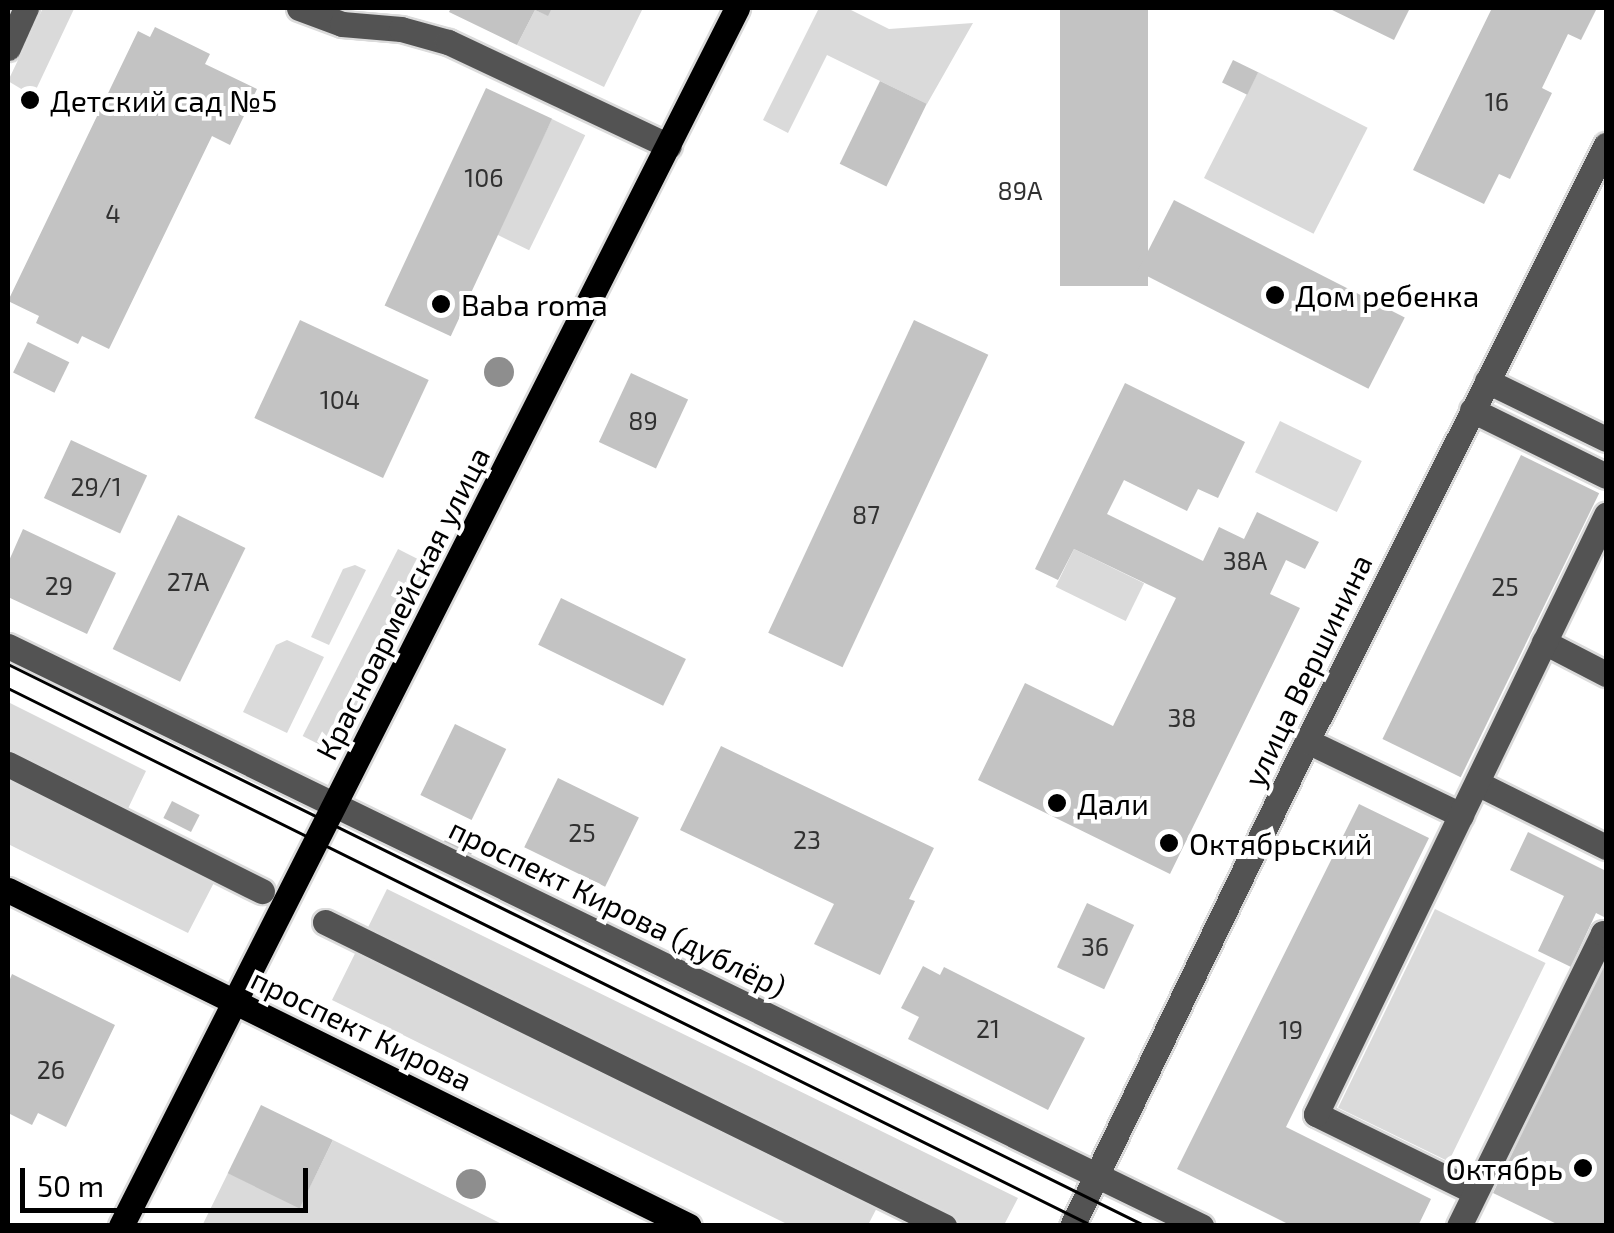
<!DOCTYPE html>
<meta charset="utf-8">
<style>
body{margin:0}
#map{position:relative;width:1614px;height:1233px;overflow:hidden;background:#fff;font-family:"Exo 2",sans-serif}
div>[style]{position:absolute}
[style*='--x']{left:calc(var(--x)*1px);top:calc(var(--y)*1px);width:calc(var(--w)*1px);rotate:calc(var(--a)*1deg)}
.green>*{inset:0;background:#dadada;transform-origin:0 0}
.building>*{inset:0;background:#c3c3c3;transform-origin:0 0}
.roads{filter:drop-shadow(2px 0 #dbdbdb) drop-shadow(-2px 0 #dbdbdb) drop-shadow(0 2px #dbdbdb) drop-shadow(0 -2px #dbdbdb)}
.minor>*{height:25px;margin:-12.5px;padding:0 12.5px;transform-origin:12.5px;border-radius:12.5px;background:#535353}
.major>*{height:25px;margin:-12.5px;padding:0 12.5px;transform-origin:12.5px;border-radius:12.5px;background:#000}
.tram>*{height:2.5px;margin:-1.25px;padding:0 1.25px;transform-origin:1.25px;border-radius:1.25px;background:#000}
.trees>*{width:30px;height:30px;margin:-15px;border-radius:50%;background:#8e8e8e}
.dots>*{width:28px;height:28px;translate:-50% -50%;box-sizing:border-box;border:5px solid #fff;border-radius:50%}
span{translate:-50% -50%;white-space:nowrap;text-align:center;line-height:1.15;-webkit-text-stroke:8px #fff;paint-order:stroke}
.number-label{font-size:25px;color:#313131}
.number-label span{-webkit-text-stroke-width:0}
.poi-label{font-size:30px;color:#000}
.left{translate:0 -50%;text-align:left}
.right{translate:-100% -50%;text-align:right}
.street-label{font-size:30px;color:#000}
.frame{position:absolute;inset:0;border:10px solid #000;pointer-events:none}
.scale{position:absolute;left:20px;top:1168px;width:288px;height:45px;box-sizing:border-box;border:5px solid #000;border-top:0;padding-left:12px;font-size:30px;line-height:35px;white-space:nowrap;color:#000;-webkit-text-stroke:8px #fff;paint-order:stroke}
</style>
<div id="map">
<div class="green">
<div style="clip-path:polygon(43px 8px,74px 9px,33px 96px,8px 81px)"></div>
<div style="clip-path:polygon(552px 8px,643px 8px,604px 87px,517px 45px,535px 10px,547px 15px)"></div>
<div style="clip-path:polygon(819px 8px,847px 8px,889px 29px,973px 23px,927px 104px,827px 55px,788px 133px,763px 120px)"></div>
<div style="left:1258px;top:72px;width:123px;height:119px;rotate:27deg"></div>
<div style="left:552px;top:119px;width:37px;height:128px;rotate:26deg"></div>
<div style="left:1280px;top:421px;width:91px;height:57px;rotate:26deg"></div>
<div style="left:398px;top:549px;width:36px;height:210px;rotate:27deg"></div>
<div style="left:1074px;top:549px;width:78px;height:42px;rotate:26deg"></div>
<div style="clip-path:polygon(355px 565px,366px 570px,329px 645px,311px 637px,343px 569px)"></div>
<div style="clip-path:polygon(287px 640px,324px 657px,287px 733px,243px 712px,276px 645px)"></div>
<div style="clip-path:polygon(8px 702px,146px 771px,122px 821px,220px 871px,188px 933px,8px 844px)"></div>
<div style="clip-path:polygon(387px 889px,1018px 1198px,1004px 1225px,944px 1225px,883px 1196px,868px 1225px,789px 1225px,332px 1000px)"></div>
<div style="left:1435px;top:909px;width:123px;height:221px;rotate:26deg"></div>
<div style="clip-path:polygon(333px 1140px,504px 1225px,202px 1226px,228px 1173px,300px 1207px)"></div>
</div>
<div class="building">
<div style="clip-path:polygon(451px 8px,552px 8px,548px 16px,535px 10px,517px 45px,449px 12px)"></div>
<div style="left:1060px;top:8px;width:88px;height:278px"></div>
<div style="clip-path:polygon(1328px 8px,1410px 8px,1394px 40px)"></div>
<div style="clip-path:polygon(1492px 8px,1597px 8px,1581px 40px,1568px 34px,1542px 88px,1552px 93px,1510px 179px,1499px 174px,1484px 204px,1413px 170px)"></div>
<div style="clip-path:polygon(155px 27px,210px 54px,205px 64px,257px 89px,230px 145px,212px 136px,109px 349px,82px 336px,78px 344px,36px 323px,39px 316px,8px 301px,138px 31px,150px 37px)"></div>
<div style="left:1233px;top:60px;width:28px;height:25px;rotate:26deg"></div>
<div style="left:880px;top:81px;width:52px;height:92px;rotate:26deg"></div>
<div style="left:486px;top:88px;width:73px;height:240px;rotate:25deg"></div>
<div style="left:1174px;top:200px;width:259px;height:80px;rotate:27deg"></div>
<div style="left:300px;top:320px;width:142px;height:108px;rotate:25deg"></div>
<div style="left:914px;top:320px;width:82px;height:345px;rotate:25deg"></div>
<div style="left:28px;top:342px;width:46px;height:34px;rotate:26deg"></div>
<div style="left:631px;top:373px;width:63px;height:76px;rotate:25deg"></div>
<div style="clip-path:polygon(1125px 383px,1245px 442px,1218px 498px,1198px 489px,1187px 511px,1124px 480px,1107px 514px,1203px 561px,1219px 527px,1244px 539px,1257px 512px,1319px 542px,1305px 569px,1286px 560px,1270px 594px,1300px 608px,1170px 874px,978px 780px,1025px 683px,1113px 726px,1176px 598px,1074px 549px,1058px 580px,1035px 569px)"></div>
<div style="left:71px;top:440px;width:84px;height:64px;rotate:25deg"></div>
<div style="left:1521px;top:455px;width:87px;height:316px;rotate:26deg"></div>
<div style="left:178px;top:515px;width:75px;height:149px;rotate:26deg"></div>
<div style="clip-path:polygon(23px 529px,116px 573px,87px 634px,8px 597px,8px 563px)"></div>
<div style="left:561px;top:598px;width:139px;height:52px;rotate:26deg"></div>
<div style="left:455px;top:724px;width:57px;height:79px;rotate:26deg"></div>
<div style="clip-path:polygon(721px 746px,934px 848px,909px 899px,915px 901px,880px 975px,814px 944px,834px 904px,680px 830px)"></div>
<div style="left:558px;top:778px;width:90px;height:77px;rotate:26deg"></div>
<div style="left:172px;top:801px;width:31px;height:19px;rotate:27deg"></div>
<div style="clip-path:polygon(1359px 804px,1429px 838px,1286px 1127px,1431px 1199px,1418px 1226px,1292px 1226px,1177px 1169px)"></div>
<div style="left:452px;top:826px;width:30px;height:20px;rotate:27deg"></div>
<div style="clip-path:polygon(1528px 832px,1606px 871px,1606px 918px,1596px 913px,1571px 967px,1538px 951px,1564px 896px,1510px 870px)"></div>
<div style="left:1087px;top:903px;width:52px;height:71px;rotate:25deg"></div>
<div style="clip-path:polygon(1606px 957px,1606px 1226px,1561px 1226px,1493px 1193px)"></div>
<div style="clip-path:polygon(923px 966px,940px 975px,944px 967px,1085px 1038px,1048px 1110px,908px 1039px,919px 1017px,901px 1008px)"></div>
<div style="clip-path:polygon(12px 974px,115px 1025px,66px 1127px,38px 1113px,32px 1125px,8px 1113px,8px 984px)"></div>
<div style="left:261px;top:1105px;width:80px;height:76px;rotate:26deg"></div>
</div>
<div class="roads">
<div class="minor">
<div style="--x:299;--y:8;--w:46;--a:20.4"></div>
<div style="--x:342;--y:24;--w:59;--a:4.8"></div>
<div style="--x:401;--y:29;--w:49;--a:15.5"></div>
<div style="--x:448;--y:42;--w:244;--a:25.2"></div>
<div style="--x:8;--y:48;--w:44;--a:-65.8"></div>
<div style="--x:1487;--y:381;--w:132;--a:26"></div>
<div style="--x:1472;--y:410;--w:149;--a:26.2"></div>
<div style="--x:1544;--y:642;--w:70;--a:27.3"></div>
<div style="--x:8;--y:646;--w:1327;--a:25.93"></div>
<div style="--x:1307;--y:741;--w:171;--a:25.7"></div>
<div style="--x:8;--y:764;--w:284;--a:26.6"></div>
<div style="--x:1477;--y:783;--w:144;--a:26.4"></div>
<div style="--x:325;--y:922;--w:690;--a:26.16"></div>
<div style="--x:1475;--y:1192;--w:177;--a:-153.9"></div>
<div style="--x:1316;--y:1114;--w:666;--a:-64.17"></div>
<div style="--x:1072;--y:1226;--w:539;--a:-64.15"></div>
<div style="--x:1307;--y:741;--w:667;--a:-63.36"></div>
<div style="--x:1459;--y:1226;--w:326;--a:-63.8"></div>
<div style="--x:1603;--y:933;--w:4;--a:34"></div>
</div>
<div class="major">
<div style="--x:8;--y:890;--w:759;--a:26.26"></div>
<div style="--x:121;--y:1226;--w:1365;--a:-63.17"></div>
</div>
</div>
<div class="tram">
<div style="--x:8;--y:664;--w:1269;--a:26.28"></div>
<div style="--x:8;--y:688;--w:1211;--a:26.37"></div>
</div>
<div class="trees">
<div style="left:499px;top:372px"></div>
<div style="left:471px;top:1184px"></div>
</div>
<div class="dots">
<div style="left:30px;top:100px;background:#000"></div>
<div style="left:1275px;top:295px;background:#000"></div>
<div style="left:441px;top:304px;background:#000"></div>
<div style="left:1057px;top:803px;background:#000"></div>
<div style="left:1169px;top:843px;background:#000"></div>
<div style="left:1583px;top:1168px;background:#000"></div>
</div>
<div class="number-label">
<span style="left:1497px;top:101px">16</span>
<span style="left:484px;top:177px">106</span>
<span style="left:1020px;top:190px">89А</span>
<span style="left:113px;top:213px">4</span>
<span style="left:340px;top:399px">104</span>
<span style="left:643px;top:420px">89</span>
<span style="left:96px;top:486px">29/1</span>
<span style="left:866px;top:514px">87</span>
<span style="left:1245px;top:560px">38А</span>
<span style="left:188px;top:581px">27А</span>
<span style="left:59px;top:585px">29</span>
<span style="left:1505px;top:586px">25</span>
<span style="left:1182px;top:717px">38</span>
<span style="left:582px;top:832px">25</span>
<span style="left:807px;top:839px">23</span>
<span style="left:1095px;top:946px">36</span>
<span style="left:988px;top:1028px">21</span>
<span style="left:1291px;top:1029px">19</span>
<span style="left:51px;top:1069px">26</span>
</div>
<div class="poi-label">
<span class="left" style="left:50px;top:100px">Детский сад №5</span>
<span class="left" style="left:1295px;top:295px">Дом ребенка</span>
<span class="left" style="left:461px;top:304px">Baba roma</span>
<span class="left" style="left:1077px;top:803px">Дали</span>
<span class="left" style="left:1189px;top:843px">Октябрьский</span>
<span class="right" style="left:1563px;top:1168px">Октябрь</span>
</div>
<div class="street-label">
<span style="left:402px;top:603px;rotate:-63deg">Красноармейская улица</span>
<span style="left:1307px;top:670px;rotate:-64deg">улица Вершинина</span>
<span style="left:618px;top:907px;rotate:26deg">проспект Кирова (дублёр)</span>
<span style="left:362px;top:1029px;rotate:26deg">проспект Кирова</span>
</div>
<div class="frame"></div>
<div class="scale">50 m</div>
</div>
